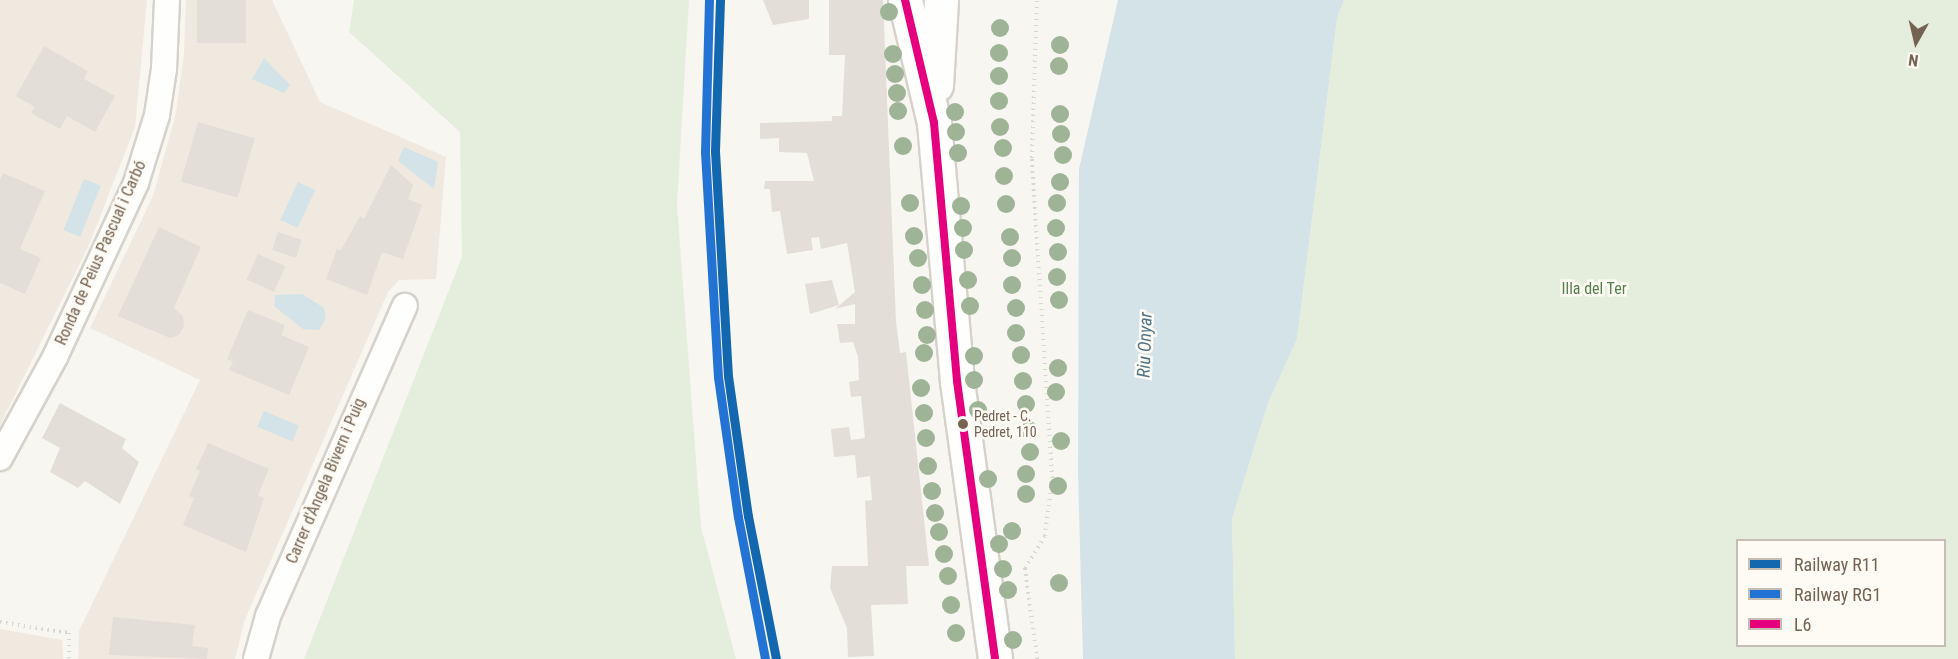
<!DOCTYPE html>
<meta charset="utf-8">
<style>
body{margin:0}
#map{position:relative;width:1958px;height:659px;overflow:hidden;background:#f8f6f0;font-family:"Roboto Condensed",sans-serif}
div>[style]{position:absolute}
[style*='--x']{left:calc(var(--x)*1px);top:calc(var(--y)*1px);width:calc(var(--w)*1px);rotate:calc(var(--a)*1deg)}
.residential>*{inset:0;background:#f0e9df}
.green>*{inset:0;background:#e5eedd}
.water>*{inset:0;background:#d3e3e7;transform-origin:0 0}
.building>*{inset:0;background:#e3ded7;transform-origin:0 0}
.path>*{height:4px;margin-top:-2px;transform-origin:0;background:repeating-linear-gradient(90deg,#dad6d0 0 1.5px,transparent 0 6px)}
.roads{filter:drop-shadow(2px 0 #d6d2cb) drop-shadow(-2px 0 #d6d2cb) drop-shadow(0 2px #d6d2cb) drop-shadow(0 -2px #d6d2cb)}
.street>*{height:24px;margin:-12px;padding:0 12px;transform-origin:12px;border-radius:12px;background:#fefefd}
.secondary>*{height:33px;margin:-16.5px;padding:0 16.5px;transform-origin:16.5px;border-radius:16.5px;background:#fefefd}
.bus-1>*{height:8px;margin:-4px;padding:0 4px;transform-origin:4px;border-radius:4px;background:#e5007d}
.rail-1>*{height:9px;margin:-4.5px;padding:0 4.5px;transform-origin:4.5px;border-radius:4.5px;background:#1267af}
.rail-2>*{height:9px;margin:-4.5px;padding:0 4.5px;transform-origin:4.5px;border-radius:4.5px;background:#2373d5}
.trees>*{width:18px;height:18px;margin:-9px;border-radius:50%;background:#9fb497}
.dots>*{width:16px;height:16px;translate:-50% -50%;box-sizing:border-box;border:3px solid #fefbf4;border-radius:50%}
span{translate:-50% -50%;white-space:nowrap;text-align:center;line-height:1.15;-webkit-text-stroke:5px #fefbf4;paint-order:stroke}
.bus-label{font-size:14px;color:#746252}
.left{translate:0 -50%;text-align:left}
.street-label{font-size:16px;color:#746252}
.park-label{font-size:16px;color:#577e4e}
.water-label{font-size:18px;color:#4d7585;font-style:italic}
.legend{position:absolute;left:1736px;top:539px;width:210px;height:108px;box-sizing:border-box;background:#fefbf4;border:2px solid #c7beb3;margin:0;padding:8px 10px;list-style:none;font-size:18px;color:#746252}
.legend li{display:flex;align-items:center;gap:12px;height:30px}
.legend b{width:30px;border:2px solid #c7beb3}
.north{position:absolute;left:1886px;top:12px;width:60px;height:60px;-webkit-text-stroke:4px #fefbf4;paint-order:stroke;rotate:188deg;font-size:16px;font-weight:700;line-height:24px;text-align:center;color:#746252}
.north::after{content:'';display:block;margin:auto;width:21px;height:27px;background:#746252;clip-path:polygon(50% 0,100% 100%,50% 72%,0 100%)}
</style>
<div id="map">
<div class="residential">
<div style="clip-path:polygon(0 0,147px 0,135px 127px,89px 245px,0 425px)"></div>
<div style="clip-path:polygon(186px 0,272px 0,320px 102px,446px 157px,436px 279px,399px 280px,388px 292px,244px 622px,235px 659px,78px 659px,79px 631px,200px 380px,90px 328px,153px 196px,176px 113px,184px 53px)"></div>
<div style="clip-path:polygon(0 629px,62px 640px,63px 659px,0 659px)"></div>
</div>
<div class="green">
<div style="clip-path:polygon(354px 0,689px 0,677px 205px,701px 527px,736px 659px,304px 659px,462px 257px,460px 132px,349px 32px)"></div>
<div style="clip-path:polygon(evenodd,1344px 0,1958px 0,1958px 659px,1235px 659px,1232px 519px,1268px 403px,1297px 339px,1337px 18px,1344px 0,1738px 540px,1944px 540px,1944px 646px,1738px 646px,1738px 540px)"></div>
</div>
<div class="water">
<div style="clip-path:polygon(1118px 0,1344px 0,1337px 18px,1297px 339px,1268px 403px,1232px 519px,1235px 659px,1083px 659px,1078px 474px,1079px 169px)"></div>
<div style="clip-path:polygon(264px 58px,290px 85px,284px 93px,252px 79px)"></div>
<div style="clip-path:polygon(404px 147px,438px 162px,434px 189px,398px 161px)"></div>
<div style="left:84px;top:179px;width:18px;height:55px;rotate:22deg"></div>
<div style="left:298px;top:182px;width:19px;height:42px;rotate:25deg"></div>
<div style="clip-path:polygon(302px 294px,324px 308px,326px 318px,319px 330px,303px 329px,274px 306px,275px 295px)"></div>
<div style="left:264px;top:411px;width:38px;height:17px;rotate:23deg"></div>
</div>
<div class="building">
<div style="left:197px;top:0;width:49px;height:43px"></div>
<div style="clip-path:polygon(763px 0,809px 0,809px 19px,773px 25px)"></div>
<div style="clip-path:polygon(829px 0,883px 0,896px 322px,900px 353px,906px 352px,929px 566px,906px 566px,908px 604px,871px 605px,874px 656px,848px 657px,847px 628px,830px 588px,832px 566px,868px 566px,865px 501px,872px 500px,870px 476px,857px 478px,855px 455px,834px 457px,831px 429px,849px 427px,851px 440px,865px 438px,861px 396px,851px 397px,849px 382px,859px 380px,858px 357px,853px 342px,840px 343px,837px 324px,855px 324px,855px 304px,835px 309px,855px 292px,847px 243px,821px 249px,819px 237px,811px 238px,813px 250px,787px 254px,780px 211px,772px 212px,770px 189px,764px 189px,765px 181px,814px 181px,807px 153px,779px 152px,779px 138px,760px 139px,760px 123px,832px 121px,832px 116px,842px 116px,845px 55px,829px 55px)"></div>
<div style="clip-path:polygon(44px 46px,88px 71px,84px 79px,115px 96px,95px 132px,67px 116px,60px 129px,31px 113px,35px 107px,16px 96px)"></div>
<div style="left:198px;top:122px;width:59px;height:62px;rotate:16deg"></div>
<div style="clip-path:polygon(391px 165px,413px 185px,408px 199px,422px 205px,403px 259px,382px 252px,367px 295px,326px 279px,337px 249px,341px 250px,360px 216px,364px 219px)"></div>
<div style="clip-path:polygon(3px 173px,45px 191px,20px 249px,41px 258px,25px 294px,0 283px,0 180px)"></div>
<div style="clip-path:polygon(159px 227px,201px 247px,174px 308px,183px 316px,184px 326px,179px 335px,170px 338px,118px 316px)"></div>
<div style="left:278px;top:232px;width:25px;height:19px;rotate:18deg"></div>
<div style="left:258px;top:254px;width:30px;height:28px;rotate:24deg"></div>
<div style="clip-path:polygon(832px 280px,839px 305px,810px 314px,805px 284px)"></div>
<div style="clip-path:polygon(248px 310px,285px 325px,281px 335px,309px 347px,289px 395px,229px 370px,233px 362px,227px 359px)"></div>
<div style="clip-path:polygon(60px 403px,126px 439px,122px 448px,139px 462px,120px 504px,85px 481px,78px 488px,50px 472px,60px 448px,42px 438px)"></div>
<div style="clip-path:polygon(208px 443px,269px 469px,258px 495px,264px 498px,246px 552px,183px 525px,194px 498px,189px 496px,200px 471px,196px 469px)"></div>
<div style="clip-path:polygon(113px 617px,195px 625px,192px 646px,208px 648px,207px 659px,109px 655px)"></div>
</div>
<div class="path">
<div style="--x:0;--y:622;--w:70;--a:9.1"></div>
<div style="--x:69;--y:633;--w:26;--a:90"></div>
<div style="--x:1037;--y:659;--w:92;--a:-97.5"></div>
<div style="--x:1025;--y:568;--w:38;--a:-58"></div>
<div style="--x:1045;--y:536;--w:58;--a:-83.1"></div>
<div style="--x:1052;--y:478;--w:321;--a:-93.6"></div>
<div style="--x:1032;--y:158;--w:158;--a:-88.2"></div>
</div>
<div class="roads">
<div class="street">
<div style="--x:0;--y:458;--w:115;--a:-61.4"></div>
<div style="--x:55;--y:357;--w:192;--a:-65"></div>
<div style="--x:136;--y:183;--w:71;--a:-72.8"></div>
<div style="--x:157;--y:115;--w:47;--a:-81.3"></div>
<div style="--x:164;--y:69;--w:69;--a:-87.5"></div>
<div style="--x:256;--y:659;--w:45;--a:-74.4"></div>
<div style="--x:268;--y:616;--w:339;--a:-66.2"></div>
</div>
<div class="secondary">
<div style="--x:905;--y:0;--w:126;--a:76.7"></div>
<div style="--x:934;--y:123;--w:259;--a:84.9"></div>
<div style="--x:957;--y:381;--w:281;--a:82.2"></div>
<div style="--x:936;--y:85;--w:85;--a:-86.6"></div>
</div>
</div>
<div class="bus-1">
<div style="--x:905;--y:0;--w:126;--a:76.7"></div>
<div style="--x:934;--y:123;--w:259;--a:84.9"></div>
<div style="--x:957;--y:381;--w:281;--a:82.2"></div>
</div>
<div class="rail-1">
<div style="--x:720;--y:0;--w:151;--a:91.9"></div>
<div style="--x:715;--y:151;--w:225;--a:86.7"></div>
<div style="--x:728;--y:376;--w:141;--a:81.9"></div>
<div style="--x:748;--y:516;--w:146;--a:78.9"></div>
</div>
<div class="rail-2">
<div style="--x:709;--y:0;--w:152;--a:91.5"></div>
<div style="--x:705;--y:152;--w:225;--a:86.7"></div>
<div style="--x:718;--y:377;--w:141;--a:81.9"></div>
<div style="--x:738;--y:517;--w:145;--a:79.2"></div>
</div>
<div class="trees">
<div style="left:889px;top:12px"></div>
<div style="left:1000px;top:28px"></div>
<div style="left:1060px;top:45px"></div>
<div style="left:999px;top:53px"></div>
<div style="left:893px;top:54px"></div>
<div style="left:1059px;top:66px"></div>
<div style="left:895px;top:74px"></div>
<div style="left:999px;top:76px"></div>
<div style="left:897px;top:93px"></div>
<div style="left:999px;top:101px"></div>
<div style="left:898px;top:111px"></div>
<div style="left:955px;top:112px"></div>
<div style="left:1060px;top:114px"></div>
<div style="left:1000px;top:127px"></div>
<div style="left:956px;top:132px"></div>
<div style="left:1061px;top:134px"></div>
<div style="left:903px;top:146px"></div>
<div style="left:1003px;top:148px"></div>
<div style="left:958px;top:153px"></div>
<div style="left:1063px;top:155px"></div>
<div style="left:1004px;top:176px"></div>
<div style="left:1060px;top:182px"></div>
<div style="left:910px;top:203px"></div>
<div style="left:1057px;top:203px"></div>
<div style="left:1006px;top:204px"></div>
<div style="left:961px;top:206px"></div>
<div style="left:963px;top:228px"></div>
<div style="left:1056px;top:228px"></div>
<div style="left:914px;top:236px"></div>
<div style="left:1010px;top:237px"></div>
<div style="left:964px;top:250px"></div>
<div style="left:1058px;top:252px"></div>
<div style="left:918px;top:258px"></div>
<div style="left:1012px;top:258px"></div>
<div style="left:1057px;top:277px"></div>
<div style="left:968px;top:280px"></div>
<div style="left:922px;top:285px"></div>
<div style="left:1012px;top:285px"></div>
<div style="left:1059px;top:300px"></div>
<div style="left:970px;top:306px"></div>
<div style="left:1016px;top:308px"></div>
<div style="left:925px;top:310px"></div>
<div style="left:1016px;top:333px"></div>
<div style="left:927px;top:335px"></div>
<div style="left:924px;top:353px"></div>
<div style="left:1021px;top:355px"></div>
<div style="left:974px;top:356px"></div>
<div style="left:1058px;top:368px"></div>
<div style="left:974px;top:380px"></div>
<div style="left:1023px;top:381px"></div>
<div style="left:921px;top:388px"></div>
<div style="left:1056px;top:392px"></div>
<div style="left:1026px;top:404px"></div>
<div style="left:978px;top:410px"></div>
<div style="left:924px;top:413px"></div>
<div style="left:1029px;top:430px"></div>
<div style="left:926px;top:438px"></div>
<div style="left:1061px;top:441px"></div>
<div style="left:1030px;top:452px"></div>
<div style="left:928px;top:466px"></div>
<div style="left:1026px;top:474px"></div>
<div style="left:988px;top:479px"></div>
<div style="left:1058px;top:486px"></div>
<div style="left:932px;top:491px"></div>
<div style="left:1026px;top:494px"></div>
<div style="left:935px;top:513px"></div>
<div style="left:1012px;top:531px"></div>
<div style="left:939px;top:532px"></div>
<div style="left:999px;top:544px"></div>
<div style="left:944px;top:554px"></div>
<div style="left:1003px;top:569px"></div>
<div style="left:948px;top:576px"></div>
<div style="left:1059px;top:583px"></div>
<div style="left:1008px;top:590px"></div>
<div style="left:951px;top:605px"></div>
<div style="left:956px;top:633px"></div>
<div style="left:1013px;top:640px"></div>
</div>
<div class="dots">
<div style="left:963px;top:424px;background:#746252"></div>
</div>
<div class="bus-label">
<span class="left" style="left:974px;top:424px">Pedret - C.<br>Pedret, 110</span>
</div>
<div class="street-label">
<span style="left:101px;top:253px;rotate:-66deg">Ronda de Peius Pascual i Carbó</span>
<span style="left:326px;top:481px;rotate:-67deg">Carrer d'Àngela Bivern i Puig</span>
</div>
<div class="park-label">
<span style="left:1594px;top:289px">Illa del Ter</span>
</div>
<div class="water-label">
<span style="left:1145px;top:345px;rotate:-88deg">Riu Onyar</span>
</div>
<ul class="legend">
<li><b style="height:8px;background:#1267af"></b>Railway R11</li>
<li><b style="height:8px;background:#2373d5"></b>Railway RG1</li>
<li><b style="height:8px;background:#e5007d"></b>L6</li>
</ul>
<div class="north">N</div>
</div>
